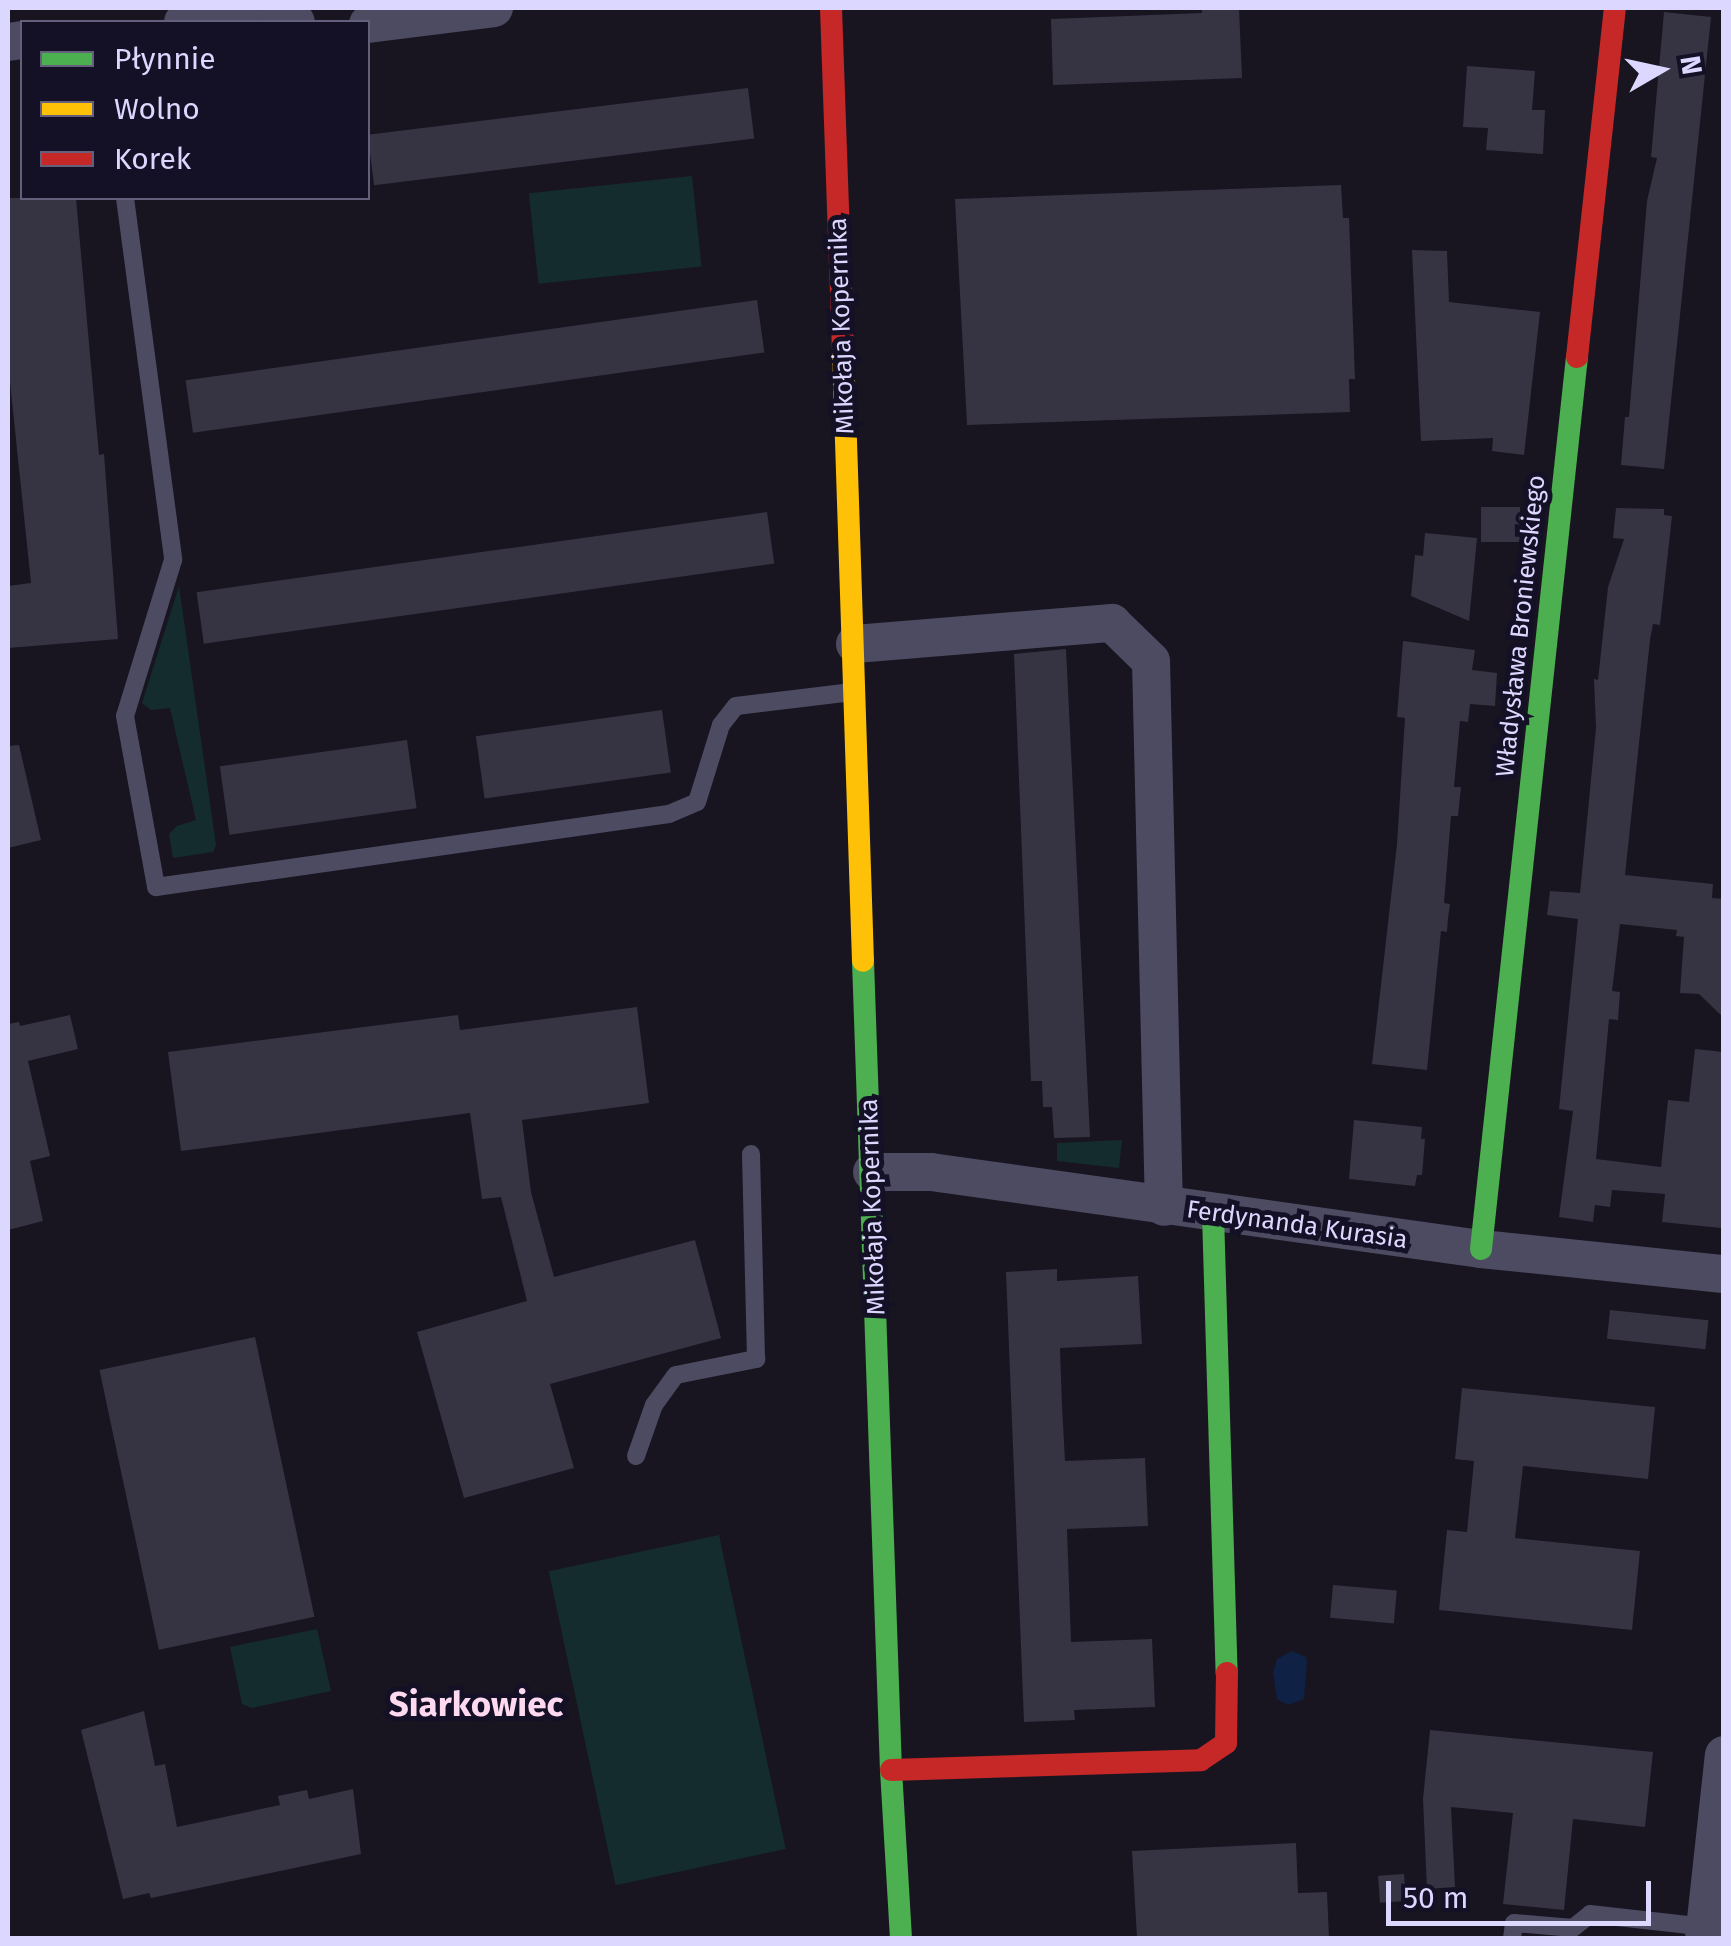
<!DOCTYPE html>
<meta charset="utf-8">
<style>
body{margin:0}
#map{position:relative;width:1731px;height:1946px;overflow:hidden;background:#181521;font-family:"Fira Sans",sans-serif}
div>[style]{position:absolute}
[style*='--x']{left:calc(var(--x)*1px);top:calc(var(--y)*1px);width:calc(var(--w)*1px);rotate:calc(var(--a)*1deg)}
.green>*{inset:0;background:#142c2e;transform-origin:0 0}
.water>*{inset:0;background:#0f2144}
.building>*{inset:0;background:#363343;transform-origin:0 0}
.lane>*{height:18px;margin:-9px;padding:0 9px;transform-origin:9px;border-radius:9px;background:#4c4b62}
.street>*{height:38px;margin:-19px;padding:0 19px;transform-origin:19px;border-radius:19px;background:#4c4b62}
.fast>*{height:22px;margin:-11px;padding:0 11px;transform-origin:11px;border-radius:11px;background:#4caf50}
.slow>*{height:22px;margin:-11px;padding:0 11px;transform-origin:11px;border-radius:11px;background:#ffc107}
.jam>*{height:22px;margin:-11px;padding:0 11px;transform-origin:11px;border-radius:11px;background:#c62828}
span{translate:-50% -50%;white-space:nowrap;text-align:center;line-height:1.15;-webkit-text-stroke:10px #141026;paint-order:stroke}
.street-label{font-size:25px;color:#dcd7fe}
.district-label{font-size:35px;color:#fed9f0;font-weight:700}
.frame{position:absolute;inset:0;border:10px solid #dcd7fe;pointer-events:none}
.legend{position:absolute;left:20px;top:20px;width:350px;height:180px;box-sizing:border-box;background:#141026;border:2px solid #64607c;margin:0;padding:12px 18px;list-style:none;font-size:30px;color:#dcd7fe}
.legend li{display:flex;align-items:center;gap:20px;height:50px}
.legend b{width:50px;border:2px solid #64607c}
.north{position:absolute;left:1611px;top:20px;width:100px;height:100px;-webkit-text-stroke:8px #141026;paint-order:stroke;rotate:81deg;font-size:28px;font-weight:700;line-height:40px;text-align:center;color:#dcd7fe}
.north::after{content:'';display:block;margin:auto;width:35px;height:45px;background:#dcd7fe;clip-path:polygon(50% 0,100% 100%,50% 72%,0 100%)}
.scale{position:absolute;left:1386px;top:1881px;width:265px;height:45px;box-sizing:border-box;border:5px solid #dcd7fe;border-top:0;padding-left:12px;font-size:30px;line-height:35px;white-space:nowrap;color:#dcd7fe;-webkit-text-stroke:8px #141026;paint-order:stroke}
</style>
<div id="map">
<div class="green">
<div style="left:692px;top:176px;width:91px;height:164px;rotate:84deg"></div>
<div style="clip-path:polygon(179px 586px,216px 845px,213px 852px,173px 858px,169px 834px,177px 826px,196px 820px,170px 708px,151px 710px,142px 703px)"></div>
<div style="clip-path:polygon(1122px 1140px,1119px 1168px,1057px 1161px,1057px 1143px)"></div>
<div style="left:719px;top:1535px;width:321px;height:174px;rotate:78deg"></div>
<div style="clip-path:polygon(317px 1629px,331px 1691px,252px 1708px,242px 1704px,230px 1647px)"></div>
</div>
<div class="water">
<div style="clip-path:polygon(1292px 1651px,1306px 1657px,1307px 1662px,1304px 1699px,1288px 1705px,1277px 1699px,1273px 1673px,1277px 1659px)"></div>
</div>
<div class="building">
<div style="clip-path:polygon(1202px 8px,1239px 8px,1242px 78px,1053px 85px,1051px 19px,1202px 13px)"></div>
<div style="clip-path:polygon(1664px 12px,1711px 17px,1664px 469px,1621px 465px,1625px 417px,1629px 417px,1647px 201px,1657px 158px,1651px 157px)"></div>
<div style="clip-path:polygon(1467px 66px,1535px 71px,1532px 110px,1545px 110px,1543px 154px,1486px 150px,1488px 128px,1463px 127px)"></div>
<div style="left:748px;top:88px;width:51px;height:383px;rotate:83deg"></div>
<div style="clip-path:polygon(1341px 185px,1343px 218px,1349px 218px,1355px 379px,1349px 379px,1350px 412px,967px 425px,955px 199px)"></div>
<div style="clip-path:polygon(8px 198px,76px 198px,99px 455px,104px 454px,118px 639px,8px 648px,8px 586px,31px 583px,8px 363px)"></div>
<div style="clip-path:polygon(1412px 250px,1447px 251px,1449px 302px,1540px 312px,1524px 455px,1492px 451px,1493px 438px,1421px 441px)"></div>
<div style="left:757px;top:300px;width:53px;height:577px;rotate:82deg"></div>
<div style="left:1481px;top:507px;width:39px;height:35px"></div>
<div style="clip-path:polygon(1616px 508px,1664px 509px,1664px 515px,1672px 516px,1660px 625px,1653px 624px,1650px 640px,1625px 875px,1713px 884px,1712px 898px,1724px 899px,1724px 1018px,1699px 994px,1680px 993px,1684px 937px,1676px 936px,1677px 930px,1620px 924px,1612px 991px,1620px 992px,1618px 1020px,1609px 1019px,1596px 1159px,1661px 1167px,1668px 1100px,1689px 1102px,1695px 1049px,1724px 1052px,1721px 1228px,1662px 1222px,1665px 1194px,1612px 1190px,1610px 1207px,1595px 1205px,1593px 1222px,1559px 1217px,1573px 1111px,1559px 1109px,1578px 919px,1547px 915px,1550px 891px,1580px 893px,1596px 728px,1594px 679px,1598px 680px,1608px 587px,1624px 539px,1613px 538px)"></div>
<div style="left:767px;top:512px;width:52px;height:576px;rotate:82deg"></div>
<div style="clip-path:polygon(1425px 533px,1477px 538px,1469px 621px,1411px 596px,1415px 555px,1423px 556px)"></div>
<div style="clip-path:polygon(1403px 641px,1475px 650px,1472px 670px,1497px 673px,1495px 706px,1470px 704px,1468px 722px,1460px 721px,1454px 787px,1461px 787px,1458px 816px,1451px 816px,1444px 903px,1450px 904px,1448px 918px,1447px 932px,1441px 931px,1427px 1070px,1372px 1064px,1397px 844px,1405px 718px,1397px 717px)"></div>
<div style="clip-path:polygon(1066px 649px,1090px 1137px,1054px 1138px,1052px 1107px,1043px 1107px,1042px 1081px,1031px 1081px,1014px 654px)"></div>
<div style="left:662px;top:710px;width:63px;height:188px;rotate:82deg"></div>
<div style="left:407px;top:740px;width:69px;height:189px;rotate:82deg"></div>
<div style="clip-path:polygon(19px 745px,41px 840px,8px 848px,8px 746px)"></div>
<div style="clip-path:polygon(637px 1007px,649px 1103px,522px 1120px,531px 1192px,554px 1277px,695px 1240px,721px 1338px,550px 1384px,574px 1468px,464px 1498px,417px 1332px,527px 1301px,501px 1197px,482px 1199px,470px 1113px,181px 1151px,168px 1052px,458px 1015px,460px 1030px)"></div>
<div style="clip-path:polygon(70px 1015px,78px 1049px,28px 1061px,50px 1156px,30px 1161px,43px 1221px,8px 1230px,8px 1024px,19px 1022px,20px 1026px)"></div>
<div style="clip-path:polygon(1354px 1120px,1422px 1127px,1421px 1139px,1425px 1139px,1422px 1175px,1417px 1175px,1415px 1186px,1349px 1179px)"></div>
<div style="clip-path:polygon(1057px 1269px,1057px 1281px,1138px 1276px,1142px 1344px,1060px 1348px,1062px 1406px,1065px 1461px,1145px 1458px,1148px 1526px,1067px 1529px,1071px 1642px,1152px 1639px,1155px 1707px,1074px 1710px,1075px 1720px,1024px 1722px,1006px 1272px)"></div>
<div style="left:1610px;top:1310px;width:99px;height:29px;rotate:6deg"></div>
<div style="left:255px;top:1337px;width:286px;height:159px;rotate:78deg"></div>
<div style="clip-path:polygon(1462px 1388px,1655px 1407px,1648px 1479px,1523px 1466px,1515px 1538px,1640px 1551px,1632px 1630px,1439px 1610px,1447px 1530px,1467px 1532px,1474px 1461px,1455px 1459px)"></div>
<div style="left:1333px;top:1585px;width:64px;height:33px;rotate:5deg"></div>
<div style="clip-path:polygon(144px 1711px,155px 1766px,165px 1764px,177px 1827px,280px 1805px,278px 1796px,307px 1790px,309px 1799px,353px 1789px,361px 1854px,151px 1898px,149px 1893px,123px 1899px,81px 1730px)"></div>
<div style="clip-path:polygon(1430px 1730px,1653px 1752px,1645px 1827px,1573px 1819px,1564px 1910px,1503px 1904px,1513px 1813px,1451px 1807px,1455px 1887px,1427px 1889px,1423px 1799px)"></div>
<div style="clip-path:polygon(1296px 1843px,1298px 1893px,1327px 1892px,1329px 1938px,1137px 1938px,1132px 1851px)"></div>
<div style="left:1404px;top:1874px;width:27px;height:26px;rotate:86deg"></div>
</div>
<div class="lane">
<div style="--x:125;--y:198;--w:365;--a:82.4"></div>
<div style="--x:173;--y:560;--w:163;--a:107.1"></div>
<div style="--x:125;--y:716;--w:174;--a:79.7"></div>
<div style="--x:156;--y:887;--w:518;--a:-8.1"></div>
<div style="--x:669;--y:814;--w:30;--a:-23"></div>
<div style="--x:697;--y:802;--w:81;--a:-72.7"></div>
<div style="--x:721;--y:725;--w:24;--a:-52"></div>
<div style="--x:736;--y:706;--w:117;--a:-6.9"></div>
<div style="--x:636;--y:1456;--w:54;--a:-70.6"></div>
<div style="--x:654;--y:1405;--w:37;--a:-54"></div>
<div style="--x:676;--y:1375;--w:82;--a:-11.3"></div>
<div style="--x:756;--y:1359;--w:205;--a:-91.4"></div>
<div style="--x:1512;--y:1938;--w:15;--a:-82"></div>
<div style="--x:1514;--y:1923;--w:59;--a:4.8"></div>
<div style="--x:1573;--y:1928;--w:22;--a:-39"></div>
<div style="--x:1590;--y:1914;--w:116;--a:6.4"></div>
</div>
<div class="street">
<div style="--x:183;--y:22;--w:97;--a:-5.3"></div>
<div style="--x:280;--y:13;--w:18;--a:29"></div>
<div style="--x:368;--y:24;--w:127;--a:-7.2"></div>
<div style="--x:8;--y:42;--w:14;--a:-8"></div>
<div style="--x:855;--y:644;--w:258;--a:-4.7"></div>
<div style="--x:1112;--y:623;--w:54;--a:44.3"></div>
<div style="--x:1151;--y:661;--w:546;--a:88.64"></div>
<div style="--x:872;--y:1172;--w:59;--a:0"></div>
<div style="--x:931;--y:1172;--w:555;--a:7.97"></div>
<div style="--x:1481;--y:1249;--w:244;--a:5.9"></div>
<div style="--x:1704;--y:1938;--w:184;--a:-83.8"></div>
</div>
<div class="fast">
<div style="--x:863;--y:961;--w:809;--a:88.02"></div>
<div style="--x:891;--y:1770;--w:168;--a:86.6"></div>
<div style="--x:1213;--y:1214;--w:459;--a:88.3"></div>
<div style="--x:1481;--y:1249;--w:897;--a:-83.86"></div>
</div>
<div class="slow">
<div style="--x:843;--y:349;--w:612;--a:88.13"></div>
</div>
<div class="jam">
<div style="--x:831;--y:8;--w:341;--a:88"></div>
<div style="--x:1577;--y:357;--w:351;--a:-83.8"></div>
<div style="--x:891;--y:1770;--w:310;--a:-1.8"></div>
<div style="--x:1201;--y:1760;--w:30;--a:-34"></div>
<div style="--x:1226;--y:1743;--w:70;--a:-89.2"></div>
</div>
<div class="street-label">
<span style="left:842px;top:326px;rotate:-92deg">Mikołaja Kopernika</span>
<span style="left:1521px;top:626px;rotate:-84deg">Władysława Broniewskiego</span>
<span style="left:873px;top:1207px;rotate:-92deg">Mikołaja Kopernika</span>
<span style="left:1297px;top:1225px;rotate:8deg">Ferdynanda Kurasia</span>
</div>
<div class="district-label">
<span style="left:476px;top:1704px">Siarkowiec</span>
</div>
<div class="frame"></div>
<ul class="legend">
<li><b style="height:12px;background:#4caf50"></b>Płynnie</li>
<li><b style="height:12px;background:#ffc107"></b>Wolno</li>
<li><b style="height:12px;background:#c62828"></b>Korek</li>
</ul>
<div class="north">N</div>
<div class="scale">50 m</div>
</div>
